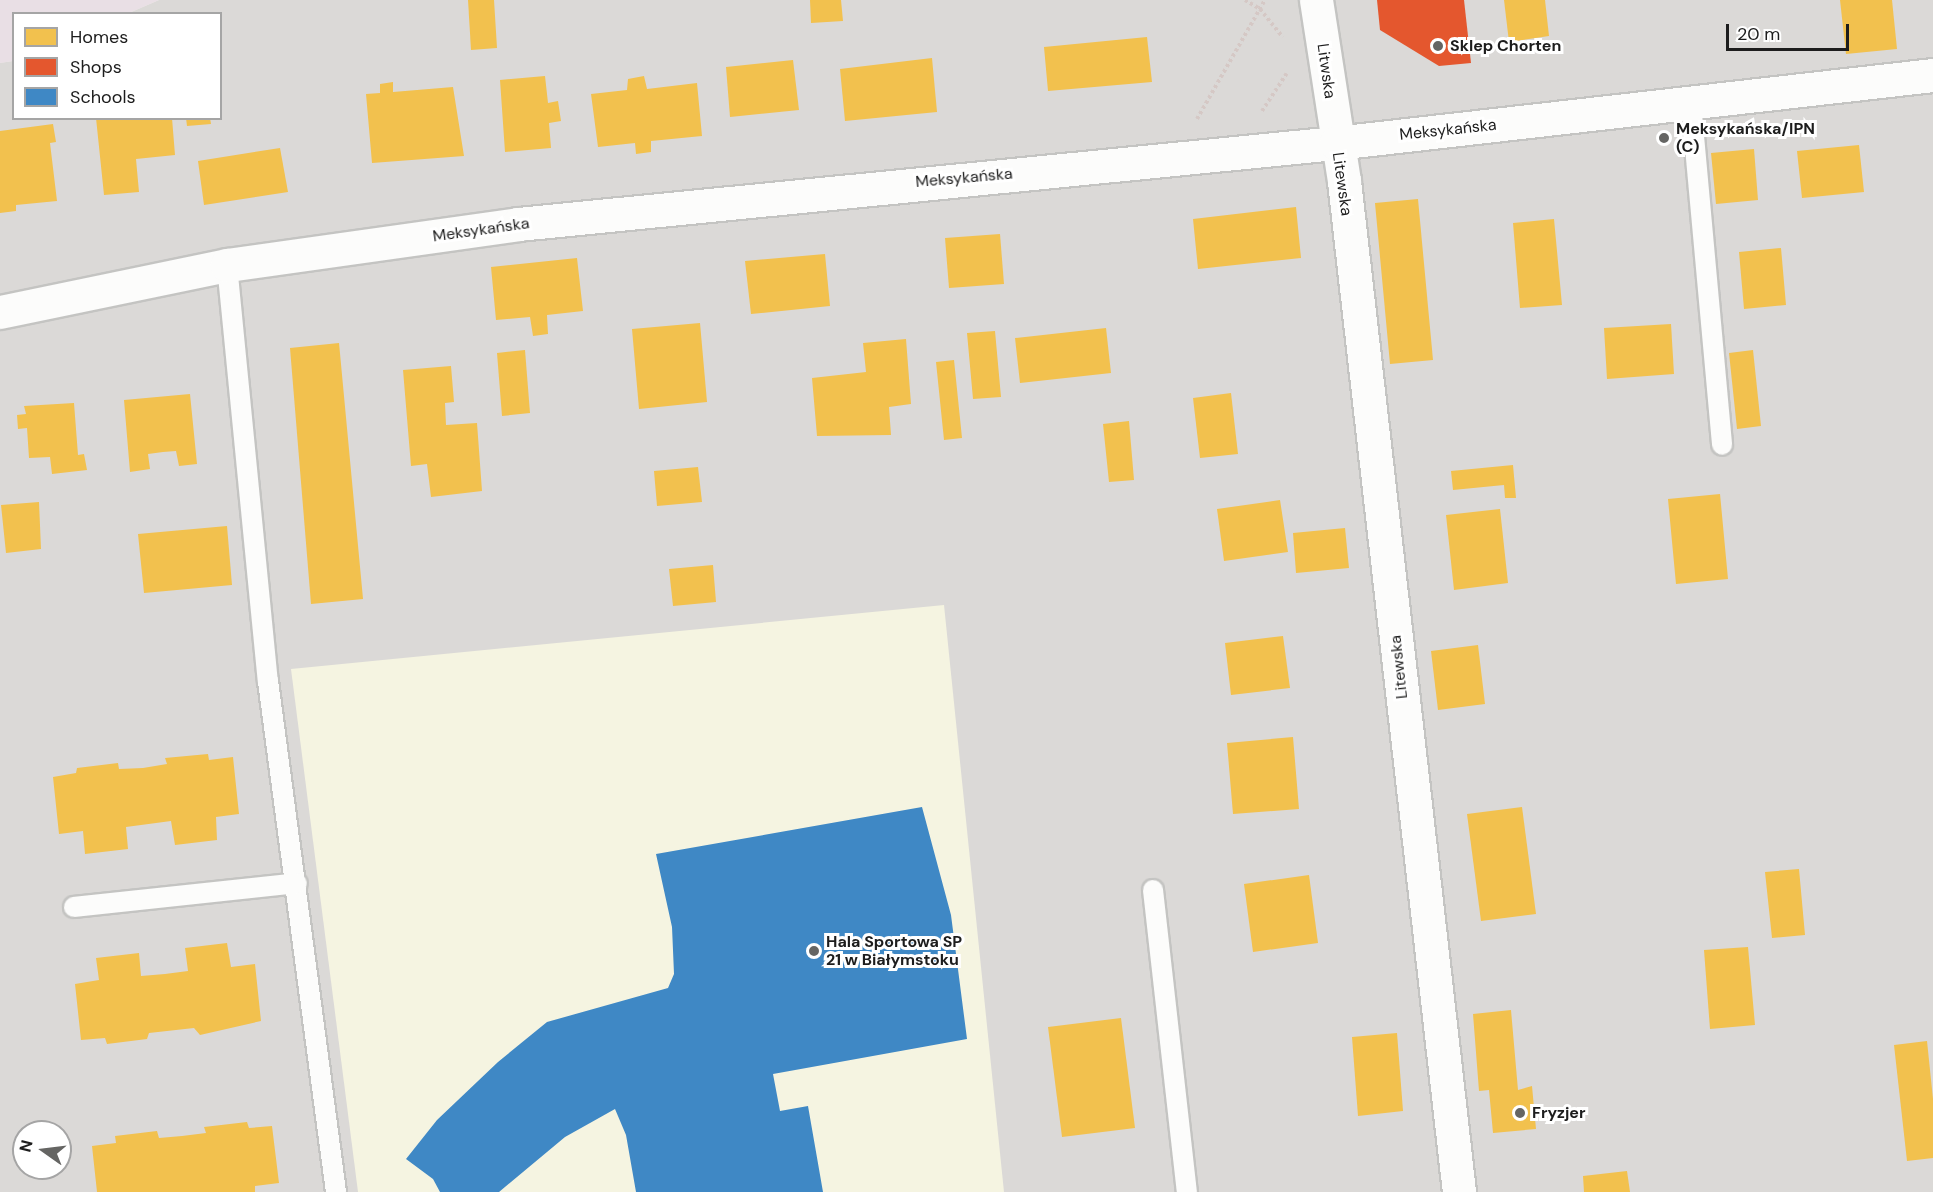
<!DOCTYPE html>
<meta charset="utf-8">
<style>
body{margin:0}
#map{position:relative;width:1933px;height:1192px;overflow:hidden;background:#eceae6;font-family:"DM Sans",sans-serif}
div>[style]{position:absolute}
.residential>*{inset:0;background:#dbd9d7}
.industrial>*{inset:0;background:#e9dfe5}
.education>*{inset:0;background:#f5f4e1}
.homes>*{inset:0;background:#f2c14e}
.shops>*{inset:0;background:#e4572e}
.schools>*{inset:0;background:#3f88c5}
.path>*{height:4px;margin-top:-2px;transform-origin:0;background:repeating-linear-gradient(90deg,#d5c8c5 0 3px,transparent 0 6px)}
.roads{filter:drop-shadow(2px 0 #c4c4c2) drop-shadow(-2px 0 #c4c4c2) drop-shadow(0 2px #c4c4c2) drop-shadow(0 -2px #c4c4c2)}
.service>*{height:20px;margin:-10px;padding:0 10px;transform-origin:10px;border-radius:10px;background:#fcfcfb}
.minor>*{height:33px;margin:-16.5px;padding:0 16.5px;transform-origin:16.5px;border-radius:16.5px;background:#fcfcfb}
.tertiary>*{height:33px;margin:-16.5px;padding:0 16.5px;transform-origin:16.5px;border-radius:16.5px;background:#fcfcfb}
.dots>*{width:16px;height:16px;translate:-50% -50%;box-sizing:border-box;border:3px solid #fff;border-radius:50%}
span{translate:-50% -50%;white-space:nowrap;text-align:center;line-height:1.15;-webkit-text-stroke:6px #fff;paint-order:stroke}
.poi-label{font-size:16px;color:#1d1d1d;font-weight:700}
.left{translate:0 -50%;text-align:left}
.street-label{font-size:16px;color:#1d1d1d}
.legend{position:absolute;left:12px;top:12px;width:210px;height:108px;box-sizing:border-box;background:#fff;border:2px solid #a5a5a5;margin:0;padding:8px 10px;list-style:none;font-size:18px;color:#1d1d1d}
.legend li{display:flex;align-items:center;gap:12px;height:30px}
.legend b{width:30px;border:2px solid #a5a5a5}
.north{position:absolute;left:12px;top:1120px;width:60px;height:60px;box-sizing:border-box;background:#fff;border:2px solid #a5a5a5;border-radius:50%;rotate:284deg;font-size:16px;font-weight:700;line-height:24px;text-align:center;color:#1d1d1d}
.north::after{content:'';display:block;margin:auto;width:21px;height:27px;background:#656563;clip-path:polygon(50% 0,100% 100%,50% 72%,0 100%)}
.scale{position:absolute;left:1726px;top:24px;width:123px;height:27px;box-sizing:border-box;border:3px solid #1d1d1d;border-top:0;padding-left:8px;font-size:18px;line-height:21px;white-space:nowrap;color:#1d1d1d;-webkit-text-stroke:4px #fff;paint-order:stroke}
</style>
<div id="map">
<div class="residential">
<div style="clip-path:polygon(evenodd,159px 0,1933px 0,1933px 1192px,0 1192px,0 63px,13px 61px,14px 118px,220px 118px,220px 14px,129px 13px,159px 0,24px 1132px,60px 1132px,60px 1168px,24px 1168px,24px 1132px)"></div>
</div>
<div class="industrial">
<div style="clip-path:polygon(0 0,159px 0,129px 13px,14px 14px,13px 61px,0 63px)"></div>
</div>
<div class="education">
<div style="clip-path:polygon(944px 605px,1004px 1192px,358px 1192px,291px 669px)"></div>
</div>
<div class="homes">
<div style="clip-path:polygon(468px 0,494px 0,497px 48px,471px 50px)"></div>
<div style="clip-path:polygon(810px 0,841px 0,843px 21px,811px 23px)"></div>
<div style="clip-path:polygon(1504px 0,1545px 0,1549px 36px,1509px 42px)"></div>
<div style="clip-path:polygon(1840px 0,1892px 0,1897px 49px,1846px 54px)"></div>
<div style="clip-path:polygon(1147px 37px,1152px 82px,1048px 91px,1044px 47px)"></div>
<div style="clip-path:polygon(932px 58px,937px 112px,845px 121px,840px 69px)"></div>
<div style="clip-path:polygon(793px 60px,799px 110px,730px 117px,726px 67px)"></div>
<div style="clip-path:polygon(545px 76px,548px 103px,558px 101px,561px 121px,549px 123px,551px 148px,505px 152px,500px 80px)"></div>
<div style="clip-path:polygon(644px 76px,647px 89px,697px 83px,702px 136px,651px 141px,651px 152px,636px 154px,635px 143px,598px 147px,591px 94px,627px 90px,628px 79px)"></div>
<div style="clip-path:polygon(393px 82px,393px 92px,453px 87px,464px 156px,372px 163px,366px 94px,380px 93px,380px 84px)"></div>
<div style="clip-path:polygon(96px 118px,172px 118px,175px 155px,136px 159px,139px 192px,104px 195px)"></div>
<div style="clip-path:polygon(186px 118px,210px 118px,211px 124px,187px 126px)"></div>
<div style="clip-path:polygon(53px 124px,56px 142px,50px 143px,57px 201px,16px 205px,16px 211px,0 213px,0 131px)"></div>
<div style="clip-path:polygon(1859px 145px,1864px 192px,1802px 198px,1797px 151px)"></div>
<div style="clip-path:polygon(280px 148px,288px 192px,204px 205px,198px 161px)"></div>
<div style="clip-path:polygon(1754px 149px,1758px 200px,1716px 204px,1711px 153px)"></div>
<div style="clip-path:polygon(1418px 199px,1433px 360px,1390px 364px,1375px 203px)"></div>
<div style="clip-path:polygon(1296px 207px,1301px 258px,1198px 269px,1193px 219px)"></div>
<div style="clip-path:polygon(1554px 219px,1562px 305px,1520px 308px,1513px 223px)"></div>
<div style="clip-path:polygon(1000px 234px,1004px 284px,949px 288px,945px 238px)"></div>
<div style="clip-path:polygon(1781px 248px,1786px 305px,1744px 309px,1739px 252px)"></div>
<div style="clip-path:polygon(825px 254px,830px 306px,751px 314px,745px 261px)"></div>
<div style="clip-path:polygon(577px 258px,583px 311px,547px 315px,548px 334px,533px 336px,530px 317px,496px 320px,491px 267px)"></div>
<div style="clip-path:polygon(700px 323px,707px 402px,639px 409px,632px 329px)"></div>
<div style="clip-path:polygon(1671px 324px,1674px 374px,1607px 379px,1604px 328px)"></div>
<div style="clip-path:polygon(1106px 328px,1111px 373px,1020px 383px,1015px 338px)"></div>
<div style="clip-path:polygon(995px 331px,1001px 397px,973px 399px,967px 333px)"></div>
<div style="clip-path:polygon(906px 339px,911px 404px,889px 407px,891px 435px,817px 436px,812px 378px,866px 372px,863px 343px)"></div>
<div style="clip-path:polygon(339px 343px,363px 599px,311px 604px,290px 348px)"></div>
<div style="clip-path:polygon(525px 350px,530px 413px,502px 416px,497px 353px)"></div>
<div style="clip-path:polygon(1753px 350px,1761px 426px,1737px 429px,1729px 353px)"></div>
<div style="clip-path:polygon(954px 360px,962px 438px,944px 440px,936px 362px)"></div>
<div style="clip-path:polygon(451px 366px,454px 402px,445px 403px,446px 425px,477px 423px,482px 491px,431px 497px,427px 464px,411px 466px,403px 370px)"></div>
<div style="clip-path:polygon(1231px 393px,1238px 454px,1200px 458px,1193px 398px)"></div>
<div style="clip-path:polygon(190px 394px,197px 464px,179px 466px,176px 451px,163px 452px,148px 454px,150px 469px,130px 472px,124px 400px)"></div>
<div style="clip-path:polygon(74px 403px,78px 455px,84px 454px,87px 470px,52px 474px,50px 457px,29px 458px,27px 428px,18px 429px,17px 415px,26px 414px,24px 406px)"></div>
<div style="clip-path:polygon(1129px 421px,1134px 480px,1109px 482px,1103px 424px)"></div>
<div style="clip-path:polygon(1513px 465px,1516px 498px,1505px 498px,1504px 485px,1453px 490px,1451px 471px)"></div>
<div style="clip-path:polygon(698px 467px,702px 502px,657px 506px,654px 471px)"></div>
<div style="clip-path:polygon(1720px 494px,1728px 579px,1676px 584px,1668px 499px)"></div>
<div style="clip-path:polygon(1280px 500px,1288px 552px,1224px 561px,1217px 509px)"></div>
<div style="clip-path:polygon(39px 502px,41px 549px,6px 553px,1px 505px)"></div>
<div style="clip-path:polygon(1500px 509px,1508px 583px,1454px 590px,1446px 515px)"></div>
<div style="clip-path:polygon(227px 526px,232px 585px,144px 593px,138px 534px)"></div>
<div style="clip-path:polygon(1345px 528px,1349px 568px,1296px 573px,1293px 533px)"></div>
<div style="clip-path:polygon(713px 565px,716px 602px,673px 606px,669px 569px)"></div>
<div style="clip-path:polygon(1283px 636px,1290px 688px,1231px 695px,1225px 643px)"></div>
<div style="clip-path:polygon(1478px 645px,1485px 704px,1438px 710px,1431px 651px)"></div>
<div style="clip-path:polygon(1293px 737px,1299px 809px,1233px 814px,1227px 743px)"></div>
<div style="clip-path:polygon(208px 754px,209px 760px,233px 757px,239px 814px,216px 817px,217px 840px,175px 845px,171px 821px,126px 827px,128px 849px,85px 854px,83px 831px,59px 834px,53px 777px,76px 773px,77px 768px,118px 763px,119px 769px,143px 768px,167px 764px,165px 758px)"></div>
<div style="clip-path:polygon(1522px 807px,1536px 914px,1481px 921px,1467px 814px)"></div>
<div style="clip-path:polygon(1799px 869px,1805px 935px,1772px 938px,1765px 872px)"></div>
<div style="clip-path:polygon(1309px 875px,1318px 943px,1253px 952px,1244px 884px)"></div>
<div style="clip-path:polygon(227px 943px,231px 967px,255px 964px,261px 1021px,200px 1035px,194px 1028px,149px 1033px,147px 1039px,107px 1044px,105px 1038px,81px 1040px,75px 984px,99px 980px,96px 958px,139px 953px,141px 976px,165px 974px,188px 971px,185px 948px)"></div>
<div style="clip-path:polygon(1748px 947px,1755px 1025px,1710px 1029px,1704px 950px)"></div>
<div style="clip-path:polygon(1511px 1010px,1518px 1090px,1532px 1086px,1536px 1129px,1493px 1133px,1489px 1090px,1479px 1091px,1473px 1014px)"></div>
<div style="clip-path:polygon(1121px 1018px,1135px 1128px,1062px 1137px,1048px 1027px)"></div>
<div style="clip-path:polygon(1397px 1033px,1403px 1111px,1358px 1116px,1352px 1037px)"></div>
<div style="clip-path:polygon(1927px 1041px,1933px 1099px,1933px 1158px,1907px 1161px,1894px 1045px)"></div>
<div style="clip-path:polygon(247px 1122px,249px 1128px,272px 1126px,279px 1183px,255px 1186px,255px 1192px,97px 1192px,92px 1146px,116px 1143px,115px 1136px,157px 1131px,159px 1138px,182px 1136px,206px 1133px,204px 1127px)"></div>
<div style="clip-path:polygon(1627px 1171px,1630px 1192px,1584px 1192px,1583px 1176px)"></div>
</div>
<div class="shops">
<div style="clip-path:polygon(1377px 0,1464px 0,1471px 63px,1439px 66px,1380px 30px)"></div>
</div>
<div class="schools">
<div style="clip-path:polygon(922px 807px,951px 915px,967px 1039px,773px 1074px,780px 1111px,808px 1106px,823px 1192px,636px 1192px,626px 1135px,615px 1109px,565px 1137px,499px 1192px,440px 1192px,433px 1179px,406px 1159px,437px 1120px,498px 1062px,547px 1022px,668px 988px,674px 974px,672px 927px,656px 854px)"></div>
</div>
<div class="path">
<div style="left:1245px;top:0;width:17px;rotate:31deg"></div>
<div style="left:1260px;top:9px;width:36px;rotate:51deg"></div>
<div style="left:1262px;top:111px;width:45px;rotate:-56.7deg"></div>
<div style="left:1197px;top:119px;width:137px;rotate:-60.3deg"></div>
</div>
<div class="roads">
<div class="service">
<div style="left:1691px;top:103px;width:343px;rotate:84.8deg"></div>
<div style="left:227px;top:265px;width:418px;rotate:84.4deg"></div>
<div style="left:268px;top:681px;width:516px;rotate:82.42deg"></div>
<div style="left:1153px;top:890px;width:304px;rotate:83.6deg"></div>
<div style="left:74px;top:907px;width:224px;rotate:-6.1deg"></div>
</div>
<div class="minor">
<div style="left:1316px;top:0;width:183px;rotate:81.2deg"></div>
<div style="left:1344px;top:181px;width:1018px;rotate:83.51deg"></div>
</div>
<div class="tertiary">
<div style="left:0;top:312px;width:232px;rotate:-11.7deg"></div>
<div style="left:227px;top:265px;width:294px;rotate:-8deg"></div>
<div style="left:518px;top:224px;width:822px;rotate:-5.66deg"></div>
<div style="left:1336px;top:143px;width:601px;rotate:-6.5deg"></div>
</div>
</div>
<div class="dots">
<div style="left:1438px;top:46px;background:#656563"></div>
<div style="left:1664px;top:138px;background:#656563"></div>
<div style="left:814px;top:951px;background:#656563"></div>
<div style="left:1520px;top:1113px;background:#656563"></div>
</div>
<div class="poi-label">
<span class="left" style="left:1450px;top:46px">Sklep Chorten</span>
<span class="left" style="left:1676px;top:138px">Meksykańska/IPN<br>(C)</span>
<span class="left" style="left:826px;top:951px">Hala Sportowa SP<br>21 w Białymstoku</span>
<span class="left" style="left:1532px;top:1113px">Fryzjer</span>
</div>
<div class="street-label">
<span style="left:1326px;top:71px;rotate:82deg">Litwska</span>
<span style="left:1448px;top:130px;rotate:-6deg">Meksykańska</span>
<span style="left:964px;top:178px;rotate:-5deg">Meksykańska</span>
<span style="left:1342px;top:184px;rotate:82deg">Litewska</span>
<span style="left:481px;top:230px;rotate:-8deg">Meksykańska</span>
<span style="left:1399px;top:667px;rotate:-96deg">Litewska</span>
</div>
<ul class="legend">
<li><b style="height:16px;background:#f2c14e"></b>Homes</li>
<li><b style="height:16px;background:#e4572e"></b>Shops</li>
<li><b style="height:16px;background:#3f88c5"></b>Schools</li>
</ul>
<div class="north">N</div>
<div class="scale">20 m</div>
</div>
